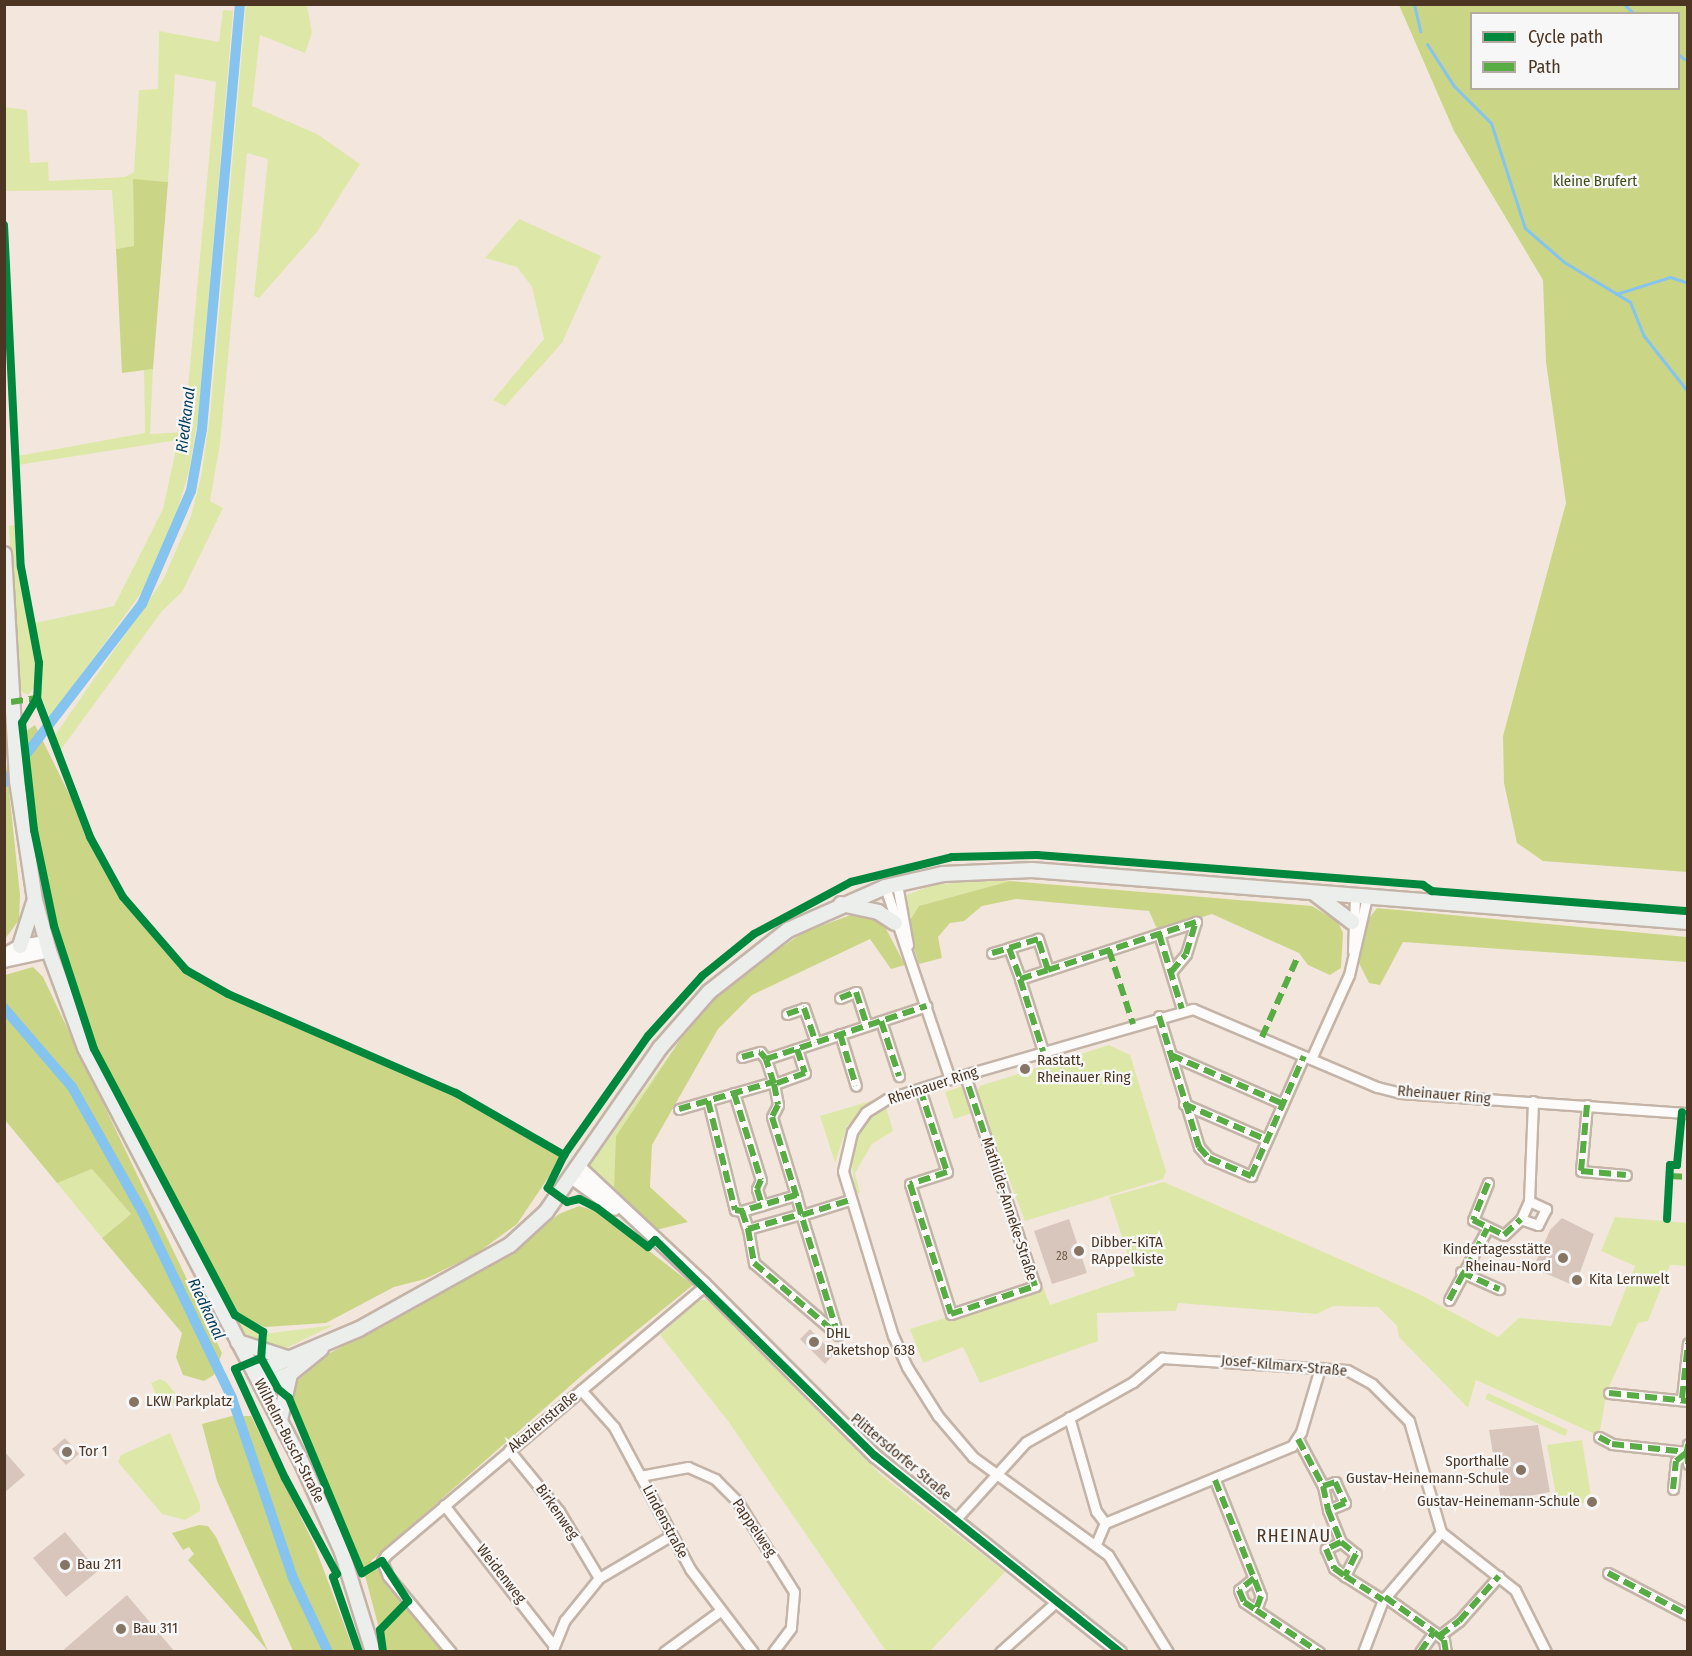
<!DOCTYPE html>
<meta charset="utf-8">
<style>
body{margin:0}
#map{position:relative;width:1692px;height:1656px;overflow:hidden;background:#f3e7dd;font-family:"Fira Sans Condensed",sans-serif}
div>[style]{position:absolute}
.green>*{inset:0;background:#dde8a8}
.forest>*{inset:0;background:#cad686}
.stream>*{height:3px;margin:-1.5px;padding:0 1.5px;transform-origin:1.5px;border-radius:1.5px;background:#84c4ee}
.canal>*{height:10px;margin:-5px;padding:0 5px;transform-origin:5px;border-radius:5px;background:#84c4ee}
.building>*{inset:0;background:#d8c6bd}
.roads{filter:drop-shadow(2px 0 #c4b4a8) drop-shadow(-2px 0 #c4b4a8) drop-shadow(0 2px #c4b4a8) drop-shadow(0 -2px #c4b4a8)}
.minor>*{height:9px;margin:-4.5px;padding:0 4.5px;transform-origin:4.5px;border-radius:4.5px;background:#fdfbfa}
.tertiary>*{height:12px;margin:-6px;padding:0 6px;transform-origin:6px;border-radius:6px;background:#fdfbfa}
.secondary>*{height:14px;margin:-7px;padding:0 7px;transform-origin:7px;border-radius:7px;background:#eceeec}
.quiet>*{height:6px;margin-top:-3px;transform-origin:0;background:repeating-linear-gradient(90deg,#57ac43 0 12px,transparent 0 18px)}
.cycleway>*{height:8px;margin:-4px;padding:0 4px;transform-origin:4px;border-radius:4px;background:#00873e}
.dots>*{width:16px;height:16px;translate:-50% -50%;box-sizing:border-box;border:3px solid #f7f7f7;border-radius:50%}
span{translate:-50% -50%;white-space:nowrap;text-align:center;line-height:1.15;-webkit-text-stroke:4.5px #f7f7f7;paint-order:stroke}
.number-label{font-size:12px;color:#6f5a4a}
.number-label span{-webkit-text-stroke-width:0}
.park-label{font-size:15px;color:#414d18}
.poi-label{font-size:15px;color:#4c3623}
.left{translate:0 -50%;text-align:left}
.right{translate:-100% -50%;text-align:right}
.street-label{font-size:15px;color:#4c3623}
.water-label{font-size:16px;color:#013a5a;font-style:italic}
.quarter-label{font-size:18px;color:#4c3623;letter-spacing:1.5px}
.frame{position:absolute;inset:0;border:6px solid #4c3623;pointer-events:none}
.legend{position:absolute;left:1470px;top:12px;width:210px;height:78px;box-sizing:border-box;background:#f7f7f7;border:2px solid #b3aaa2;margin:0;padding:8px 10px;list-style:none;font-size:18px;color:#4c3623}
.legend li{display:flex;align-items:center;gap:12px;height:30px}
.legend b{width:30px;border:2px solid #b3aaa2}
</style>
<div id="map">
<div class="green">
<div style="clip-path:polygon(246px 5px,307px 5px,312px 33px,305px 53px,260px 35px,252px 106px,317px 134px,360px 164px,317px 232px,259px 298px,254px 296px,268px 159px,247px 153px,220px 444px,210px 501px,223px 508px,182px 592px,162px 611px,60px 751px,55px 735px,163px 580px,191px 516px,201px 477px,210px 416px)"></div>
<div style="clip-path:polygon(223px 10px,233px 11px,199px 412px,189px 471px,167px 546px,144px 589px,50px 718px,41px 695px,42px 659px,35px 623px,114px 606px,163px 509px,178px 440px,18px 465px,18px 456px,145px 433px,144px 370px,153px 369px,150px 434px,184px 432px,216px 82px,175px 74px,168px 182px,133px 180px,134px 246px,116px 249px,112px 190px,5px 191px,4px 107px,27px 110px,30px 163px,48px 162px,49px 181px,125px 177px,134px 172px,139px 90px,158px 89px,159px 31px,219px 42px)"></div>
<div style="clip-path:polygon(519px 219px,601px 256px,562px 343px,505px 406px,493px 400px,544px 339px,532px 287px,517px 267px,485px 258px)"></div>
<div style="clip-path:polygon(16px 525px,23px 595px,36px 659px,36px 685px,28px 695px,18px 690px,9px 526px)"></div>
<div style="clip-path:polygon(976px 881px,1010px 881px,920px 906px,907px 925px,907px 895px,932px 885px)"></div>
<div style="clip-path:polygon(680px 1040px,616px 1136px,622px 1201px,590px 1165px)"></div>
<div style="clip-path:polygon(1109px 1045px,1130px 1055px,1166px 1171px,1163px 1179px,1025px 1221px,976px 1093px,980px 1086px)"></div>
<div style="clip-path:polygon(963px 1086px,972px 1113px,954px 1119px,945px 1092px)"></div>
<div style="clip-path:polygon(874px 1100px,847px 1126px,835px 1163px,820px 1116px)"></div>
<div style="clip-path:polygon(886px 1107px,893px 1131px,872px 1144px,855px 1173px,860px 1193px,855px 1194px,851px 1150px,868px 1120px)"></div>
<div style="clip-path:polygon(92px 1169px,131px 1214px,102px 1238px,57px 1183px)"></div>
<div style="clip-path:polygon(1164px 1182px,1419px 1294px,1498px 1337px,1519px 1318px,1611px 1326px,1635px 1266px,1601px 1251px,1615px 1217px,1687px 1223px,1687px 1266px,1670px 1265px,1648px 1321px,1638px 1323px,1607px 1391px,1599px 1436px,1476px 1380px,1468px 1408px,1399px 1337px,1397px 1326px,1378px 1307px,1333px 1306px,1317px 1314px,1178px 1303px,1176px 1311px,1097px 1313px,1098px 1341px,980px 1383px,963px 1347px,923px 1363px,910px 1329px,1043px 1287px,1050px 1305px,1135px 1276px,1109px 1197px)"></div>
<div style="clip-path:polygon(699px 1300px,707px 1300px,881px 1475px,1005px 1572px,930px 1651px,886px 1651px,728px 1421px,660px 1335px)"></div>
<div style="clip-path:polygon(235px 1317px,264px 1334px,334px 1325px,280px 1351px,244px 1338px)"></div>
<div style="clip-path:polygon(160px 1379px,166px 1382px,181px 1400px,162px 1409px,151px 1383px)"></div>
<div style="clip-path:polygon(1488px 1393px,1568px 1430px,1565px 1436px,1485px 1399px)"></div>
<div style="clip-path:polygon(170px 1433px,200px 1504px,200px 1511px,185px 1520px,162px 1514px,118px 1462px,121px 1455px)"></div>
<div style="clip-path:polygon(1582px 1440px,1592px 1502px,1558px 1507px,1547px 1445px)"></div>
</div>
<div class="forest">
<div style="clip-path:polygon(evenodd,1399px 5px,1687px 5px,1687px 872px,1543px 861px,1517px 843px,1504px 783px,1503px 736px,1566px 503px,1546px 362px,1543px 280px,1454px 131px,1399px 5px,1472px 14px,1678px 14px,1678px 88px,1472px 88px,1472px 14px)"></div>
<div style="clip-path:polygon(133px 179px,168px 182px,153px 369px,122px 373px,116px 249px,134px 246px)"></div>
<div style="clip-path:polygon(35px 725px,121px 899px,186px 970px,228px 994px,456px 1093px,562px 1157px,517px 1224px,476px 1254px,425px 1279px,394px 1287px,326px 1323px,265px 1327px,238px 1316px,95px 1049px,58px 933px,34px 830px,26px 731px)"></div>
<div style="clip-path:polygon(5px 752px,20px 895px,19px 920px,5px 939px)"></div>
<div style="clip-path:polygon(1010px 881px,1312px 906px,1338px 922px,1343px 933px,1341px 968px,1330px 975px,1308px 965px,1299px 953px,1212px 914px,1158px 931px,1149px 911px,1016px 899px,982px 906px,964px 921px,950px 923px,938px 937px,942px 958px,919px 964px,907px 925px,919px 906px)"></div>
<div style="clip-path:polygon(1377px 908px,1687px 937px,1687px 962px,1403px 942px,1380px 985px,1369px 983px,1358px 961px,1370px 917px)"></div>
<div style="clip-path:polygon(856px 913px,875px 917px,884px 925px,905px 965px,891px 969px,870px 939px,752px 995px,718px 1029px,652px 1145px,650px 1187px,688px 1222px,656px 1230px,614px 1188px,616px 1136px,680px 1040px,724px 988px,802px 933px)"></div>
<div style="clip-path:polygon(33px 967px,43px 977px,222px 1353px,214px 1375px,204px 1381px,183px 1375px,176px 1357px,182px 1333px,102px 1238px,131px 1214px,92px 1169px,57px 1183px,5px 1120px,5px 975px)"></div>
<div style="clip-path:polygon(579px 1206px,599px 1212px,693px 1285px,588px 1370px,371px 1561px,443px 1651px,385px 1651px,363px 1568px,293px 1402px,295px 1383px,330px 1353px,501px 1260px,559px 1214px)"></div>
<div style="clip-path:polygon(232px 1416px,251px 1416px,314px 1544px,354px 1651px,293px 1651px,217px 1481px,202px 1424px)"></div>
<div style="clip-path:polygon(199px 1525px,208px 1526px,216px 1537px,268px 1651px,188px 1560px,194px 1554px,189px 1547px,183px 1550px,172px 1533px)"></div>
</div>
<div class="stream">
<div style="left:1414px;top:4px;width:28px;rotate:77deg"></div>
<div style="left:1624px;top:4px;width:14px;rotate:45deg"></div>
<div style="left:1427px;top:44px;width:50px;rotate:57.3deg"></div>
<div style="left:1454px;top:86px;width:52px;rotate:45deg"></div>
<div style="left:1491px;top:123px;width:110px;rotate:72.1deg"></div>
<div style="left:1525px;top:228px;width:52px;rotate:41.1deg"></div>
<div style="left:1564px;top:262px;width:77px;rotate:31.2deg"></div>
<div style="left:1630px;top:302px;width:37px;rotate:68deg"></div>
<div style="left:1644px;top:336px;width:71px;rotate:51.8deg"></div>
<div style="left:1678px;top:54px;width:8px;rotate:40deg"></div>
<div style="left:1616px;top:294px;width:57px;rotate:-17.5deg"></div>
<div style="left:1670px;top:277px;width:19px;rotate:18deg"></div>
</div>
<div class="canal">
<div style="left:4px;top:783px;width:226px;rotate:-52.4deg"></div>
<div style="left:142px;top:604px;width:123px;rotate:-66.6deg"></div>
<div style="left:191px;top:491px;width:63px;rotate:-79.9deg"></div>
<div style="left:202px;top:429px;width:427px;rotate:-84.9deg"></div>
<div style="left:4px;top:1008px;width:104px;rotate:49.3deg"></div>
<div style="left:72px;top:1087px;width:145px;rotate:60.6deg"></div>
<div style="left:143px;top:1213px;width:205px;rotate:64.3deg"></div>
<div style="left:232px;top:1398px;width:190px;rotate:71.3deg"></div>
<div style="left:293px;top:1578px;width:82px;rotate:64.7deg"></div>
</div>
<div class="building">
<div style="clip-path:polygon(1562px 1218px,1594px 1234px,1575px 1286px,1533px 1268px,1550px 1230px)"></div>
<div style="clip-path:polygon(1069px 1219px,1087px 1273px,1052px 1284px,1034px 1231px)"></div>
<div style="clip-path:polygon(810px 1329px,834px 1354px,825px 1364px,800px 1339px)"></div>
<div style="clip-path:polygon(1538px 1425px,1550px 1492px,1509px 1500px,1510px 1505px,1502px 1506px,1489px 1430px)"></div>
<div style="clip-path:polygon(65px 1438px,79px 1454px,66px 1465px,52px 1449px)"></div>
<div style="clip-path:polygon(4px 1451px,25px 1475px,4px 1493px)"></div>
<div style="clip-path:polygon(65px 1532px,98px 1571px,66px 1597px,33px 1558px)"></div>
<div style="clip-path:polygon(127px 1595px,175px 1652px,61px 1652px)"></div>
</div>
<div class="roads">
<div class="minor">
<div style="left:897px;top:884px;width:62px;rotate:79.8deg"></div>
<div style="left:885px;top:887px;width:203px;rotate:71.3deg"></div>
<div style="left:1353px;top:951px;width:55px;rotate:-87.9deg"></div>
<div style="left:992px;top:953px;width:18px;rotate:-16deg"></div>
<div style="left:1048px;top:970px;width:117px;rotate:-18deg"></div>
<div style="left:1171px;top:972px;width:23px;rotate:-50deg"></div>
<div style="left:1186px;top:954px;width:34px;rotate:-73deg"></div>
<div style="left:1196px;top:922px;width:39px;rotate:162deg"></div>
<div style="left:1159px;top:934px;width:78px;rotate:73deg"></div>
<div style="left:1020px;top:979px;width:29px;rotate:-18deg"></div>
<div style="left:1048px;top:970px;width:33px;rotate:-108deg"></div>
<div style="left:1038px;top:939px;width:30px;rotate:163deg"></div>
<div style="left:1009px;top:948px;width:33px;rotate:70deg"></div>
<div style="left:1020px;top:979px;width:76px;rotate:72.3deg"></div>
<div style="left:840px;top:998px;width:17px;rotate:-21deg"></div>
<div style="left:856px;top:992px;width:35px;rotate:72deg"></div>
<div style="left:787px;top:1014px;width:18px;rotate:-19deg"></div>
<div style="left:804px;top:1008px;width:36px;rotate:71deg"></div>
<div style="left:1159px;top:1016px;width:137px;rotate:73deg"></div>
<div style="left:1199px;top:1147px;width:15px;rotate:48deg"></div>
<div style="left:1209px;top:1158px;width:46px;rotate:23.2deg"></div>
<div style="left:1251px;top:1176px;width:131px;rotate:-66.2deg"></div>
<div style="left:881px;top:1021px;width:58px;rotate:71.9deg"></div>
<div style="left:840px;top:1034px;width:54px;rotate:72.9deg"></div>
<div style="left:797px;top:1049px;width:25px;rotate:72deg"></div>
<div style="left:805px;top:1073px;width:33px;rotate:160deg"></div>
<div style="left:774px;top:1084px;width:26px;rotate:-108deg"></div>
<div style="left:766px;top:1059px;width:169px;rotate:-18.3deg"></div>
<div style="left:1171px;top:1055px;width:122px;rotate:23.6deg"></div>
<div style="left:742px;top:1057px;width:19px;rotate:-16deg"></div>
<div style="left:760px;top:1052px;width:9px;rotate:49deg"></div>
<div style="left:1311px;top:1059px;width:92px;rotate:-65.7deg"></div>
<div style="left:1349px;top:975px;width:80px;rotate:-77deg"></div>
<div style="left:774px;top:1084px;width:21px;rotate:79deg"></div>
<div style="left:778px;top:1105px;width:13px;rotate:117deg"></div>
<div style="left:772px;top:1117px;width:82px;rotate:72.9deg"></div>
<div style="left:920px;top:1089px;width:87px;rotate:72deg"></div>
<div style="left:947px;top:1172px;width:39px;rotate:162deg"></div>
<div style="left:910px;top:1184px;width:136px;rotate:72.5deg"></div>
<div style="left:951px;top:1314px;width:89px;rotate:-18.4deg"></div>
<div style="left:1035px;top:1286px;width:222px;rotate:-108.4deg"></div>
<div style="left:734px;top:1093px;width:91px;rotate:72.8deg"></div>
<div style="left:761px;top:1180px;width:10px;rotate:114deg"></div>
<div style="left:757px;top:1189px;width:17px;rotate:73deg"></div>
<div style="left:708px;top:1101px;width:112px;rotate:76.1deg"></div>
<div style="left:735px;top:1210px;width:7px;rotate:8deg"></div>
<div style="left:742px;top:1211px;width:19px;rotate:72deg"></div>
<div style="left:748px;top:1229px;width:55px;rotate:-15.8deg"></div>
<div style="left:801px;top:1214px;width:20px;rotate:-105deg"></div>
<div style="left:796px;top:1195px;width:56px;rotate:163.5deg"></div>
<div style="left:1184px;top:1104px;width:90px;rotate:23.4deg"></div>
<div style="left:1587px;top:1105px;width:66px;rotate:95.2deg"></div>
<div style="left:1581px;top:1171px;width:45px;rotate:5.1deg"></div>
<div style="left:679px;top:1109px;width:98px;rotate:-16deg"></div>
<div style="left:1488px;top:1183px;width:40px;rotate:112deg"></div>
<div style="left:1473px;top:1220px;width:34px;rotate:26deg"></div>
<div style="left:1504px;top:1235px;width:23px;rotate:-43deg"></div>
<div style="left:1529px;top:1201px;width:19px;rotate:25deg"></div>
<div style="left:1546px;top:1209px;width:18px;rotate:117deg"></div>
<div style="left:1538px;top:1225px;width:18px;rotate:-161deg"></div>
<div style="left:1521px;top:1219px;width:20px;rotate:-66deg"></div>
<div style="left:1529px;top:1201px;width:100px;rotate:-87.7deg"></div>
<div style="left:802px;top:1215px;width:50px;rotate:-17.4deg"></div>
<div style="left:748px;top:1229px;width:35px;rotate:80deg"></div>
<div style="left:754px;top:1263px;width:111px;rotate:40.6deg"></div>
<div style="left:838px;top:1335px;width:127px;rotate:-107deg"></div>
<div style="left:1461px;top:1272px;width:42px;rotate:24.1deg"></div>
<div style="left:1449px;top:1300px;width:81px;rotate:-61.8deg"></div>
<div style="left:581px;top:1390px;width:50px;rotate:48.3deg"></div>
<div style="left:614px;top:1427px;width:161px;rotate:61.8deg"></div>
<div style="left:690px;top:1569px;width:104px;rotate:52.8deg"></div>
<div style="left:1609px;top:1393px;width:79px;rotate:5.8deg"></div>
<div style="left:1682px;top:1398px;width:55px;rotate:-83.8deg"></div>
<div style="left:1069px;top:1417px;width:98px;rotate:74deg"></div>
<div style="left:1096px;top:1511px;width:15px;rotate:53deg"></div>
<div style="left:1599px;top:1437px;width:15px;rotate:28deg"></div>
<div style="left:1612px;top:1444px;width:75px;rotate:6.1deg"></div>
<div style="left:1687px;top:1452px;width:12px;rotate:85deg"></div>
<div style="left:1298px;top:1439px;width:53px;rotate:62deg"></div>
<div style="left:1323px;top:1486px;width:13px;rotate:-18deg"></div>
<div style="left:1335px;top:1482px;width:23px;rotate:65deg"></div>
<div style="left:1345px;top:1503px;width:18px;rotate:158deg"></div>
<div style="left:1328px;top:1510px;width:35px;rotate:68deg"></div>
<div style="left:1341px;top:1542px;width:19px;rotate:39deg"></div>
<div style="left:1356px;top:1554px;width:25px;rotate:117deg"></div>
<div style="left:1345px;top:1576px;width:45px;rotate:32.3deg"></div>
<div style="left:509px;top:1450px;width:79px;rotate:50.7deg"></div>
<div style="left:559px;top:1511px;width:78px;rotate:59.2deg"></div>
<div style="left:640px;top:1476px;width:49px;rotate:-10.6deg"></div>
<div style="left:688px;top:1467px;width:30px;rotate:24deg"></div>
<div style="left:715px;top:1479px;width:31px;rotate:45deg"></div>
<div style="left:737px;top:1501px;width:107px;rotate:57.9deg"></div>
<div style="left:794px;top:1592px;width:36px;rotate:95deg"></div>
<div style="left:791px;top:1628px;width:30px;rotate:127deg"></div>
<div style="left:1215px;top:1480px;width:125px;rotate:68.4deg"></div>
<div style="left:1261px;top:1596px;width:15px;rotate:110deg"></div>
<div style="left:1256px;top:1610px;width:76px;rotate:33.7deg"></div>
<div style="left:1323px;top:1486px;width:25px;rotate:78deg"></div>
<div style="left:1673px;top:1489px;width:28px;rotate:-84deg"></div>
<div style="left:1676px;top:1461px;width:14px;rotate:-39deg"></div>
<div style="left:1687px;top:1452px;width:8px;rotate:-83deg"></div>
<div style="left:444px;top:1505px;width:179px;rotate:52deg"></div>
<div style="left:955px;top:1520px;width:105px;rotate:-47.7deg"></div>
<div style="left:1026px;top:1442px;width:123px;rotate:-29.3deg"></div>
<div style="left:1133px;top:1382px;width:38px;rotate:-40deg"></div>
<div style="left:1162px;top:1358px;width:185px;rotate:3.7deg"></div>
<div style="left:1347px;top:1370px;width:29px;rotate:29deg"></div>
<div style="left:1372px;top:1384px;width:52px;rotate:45deg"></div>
<div style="left:1409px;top:1421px;width:116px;rotate:73.9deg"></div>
<div style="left:1441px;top:1532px;width:94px;rotate:38.1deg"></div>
<div style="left:1515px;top:1590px;width:69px;rotate:63.4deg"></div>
<div style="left:1341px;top:1542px;width:17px;rotate:155deg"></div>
<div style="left:1326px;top:1549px;width:21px;rotate:67deg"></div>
<div style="left:1334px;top:1568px;width:14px;rotate:36deg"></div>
<div style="left:1096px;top:1544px;width:23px;rotate:-67deg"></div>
<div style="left:1105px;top:1523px;width:202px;rotate:-22.4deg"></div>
<div style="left:1292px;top:1446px;width:17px;rotate:-57deg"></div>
<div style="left:1301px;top:1432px;width:67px;rotate:-73.5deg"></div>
<div style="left:1608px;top:1573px;width:90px;rotate:27.7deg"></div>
<div style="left:1254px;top:1578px;width:19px;rotate:141deg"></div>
<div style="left:1239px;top:1590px;width:13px;rotate:67deg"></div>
<div style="left:1244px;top:1602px;width:14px;rotate:34deg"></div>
<div style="left:1385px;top:1597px;width:60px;rotate:35.5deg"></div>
<div style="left:1439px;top:1636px;width:25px;rotate:-37deg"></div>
<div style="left:1459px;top:1621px;width:60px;rotate:-48.4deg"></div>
<div style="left:553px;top:1649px;width:31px;rotate:-68deg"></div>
<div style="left:565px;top:1620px;width:54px;rotate:-51deg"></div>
<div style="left:599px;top:1578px;width:82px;rotate:-30.6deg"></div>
<div style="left:451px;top:1652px;width:99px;rotate:-129.7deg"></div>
<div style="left:388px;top:1576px;width:16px;rotate:-112deg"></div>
<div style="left:382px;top:1561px;width:7px;rotate:-56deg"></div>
<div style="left:386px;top:1555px;width:418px;rotate:-40.2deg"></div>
<div style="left:664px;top:1652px;width:69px;rotate:-36.2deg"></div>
<div style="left:1000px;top:1652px;width:76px;rotate:-41.8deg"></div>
<div style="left:1168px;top:1652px;width:114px;rotate:-121.7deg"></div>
<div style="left:1108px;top:1555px;width:167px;rotate:-144deg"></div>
<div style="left:973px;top:1457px;width:54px;rotate:-130.5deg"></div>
<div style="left:938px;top:1416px;width:58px;rotate:-122.3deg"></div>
<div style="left:907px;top:1367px;width:34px;rotate:-114deg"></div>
<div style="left:893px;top:1336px;width:172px;rotate:-106.9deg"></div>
<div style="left:843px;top:1171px;width:40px;rotate:-77deg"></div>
<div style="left:852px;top:1132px;width:24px;rotate:-55deg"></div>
<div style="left:866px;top:1112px;width:25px;rotate:-32deg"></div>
<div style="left:887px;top:1099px;width:66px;rotate:-17.6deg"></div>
<div style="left:950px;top:1079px;width:253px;rotate:-16.1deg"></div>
<div style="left:1193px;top:1009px;width:200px;rotate:23deg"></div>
<div style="left:1377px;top:1087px;width:25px;rotate:14deg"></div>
<div style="left:1401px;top:1093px;width:288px;rotate:4deg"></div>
<div style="left:1363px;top:1652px;width:56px;rotate:-69deg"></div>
<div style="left:1383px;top:1600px;width:89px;rotate:-49.5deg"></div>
<div style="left:1420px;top:1652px;width:24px;rotate:-55deg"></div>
<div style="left:1434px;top:1632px;width:13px;rotate:39deg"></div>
<div style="left:1444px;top:1640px;width:12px;rotate:81deg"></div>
</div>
<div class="tertiary">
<div style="left:4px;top:955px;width:18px;rotate:-29deg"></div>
<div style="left:20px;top:946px;width:26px;rotate:-9deg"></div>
<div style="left:4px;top:961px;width:46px;rotate:-12.5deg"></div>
<div style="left:578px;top:1166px;width:174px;rotate:43.1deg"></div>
<div style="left:705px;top:1285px;width:241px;rotate:45.2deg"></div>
<div style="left:875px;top:1456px;width:314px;rotate:38.7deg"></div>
<div style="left:571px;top:1177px;width:54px;rotate:36deg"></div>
</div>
<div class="secondary">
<div style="left:4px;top:554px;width:227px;rotate:86.7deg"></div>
<div style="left:17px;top:781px;width:120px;rotate:81.4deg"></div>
<div style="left:35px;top:900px;width:53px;rotate:74.6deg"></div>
<div style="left:49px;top:951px;width:103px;rotate:69.6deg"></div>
<div style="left:85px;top:1048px;width:466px;rotate:62.4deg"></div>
<div style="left:301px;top:1461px;width:100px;rotate:65.7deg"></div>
<div style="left:342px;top:1552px;width:105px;rotate:72.8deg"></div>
<div style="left:1314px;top:893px;width:48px;rotate:37.3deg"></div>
<div style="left:841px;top:904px;width:38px;rotate:12deg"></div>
<div style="left:878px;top:912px;width:20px;rotate:33deg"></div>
<div style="left:20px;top:946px;width:46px;rotate:-72.3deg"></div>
<div style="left:238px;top:1342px;width:52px;rotate:18.1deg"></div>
<div style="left:255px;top:1373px;width:113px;rotate:-22.9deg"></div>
<div style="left:359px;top:1329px;width:173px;rotate:-29.1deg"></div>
<div style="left:510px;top:1245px;width:49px;rotate:-42.5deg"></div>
<div style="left:546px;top:1212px;width:200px;rotate:-55.2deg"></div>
<div style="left:660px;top:1048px;width:74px;rotate:-48.8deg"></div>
<div style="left:709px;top:992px;width:100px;rotate:-38.1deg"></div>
<div style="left:788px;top:930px;width:106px;rotate:-23.9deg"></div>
<div style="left:885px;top:887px;width:59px;rotate:-12.6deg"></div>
<div style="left:943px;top:874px;width:89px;rotate:-2.6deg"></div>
<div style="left:1032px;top:870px;width:658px;rotate:4.53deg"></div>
<div style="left:261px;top:1385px;width:31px;rotate:-21deg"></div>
<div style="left:290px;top:1374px;width:40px;rotate:-39deg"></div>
<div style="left:280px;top:1420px;width:47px;rotate:-77.7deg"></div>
</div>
</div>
<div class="quiet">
<div style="left:11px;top:702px;width:26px;rotate:-9deg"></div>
<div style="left:1109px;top:950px;width:78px;rotate:72deg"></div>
<div style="left:992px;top:953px;width:18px;rotate:-16deg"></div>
<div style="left:1048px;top:970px;width:117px;rotate:-18deg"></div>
<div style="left:1171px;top:972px;width:23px;rotate:-50deg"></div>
<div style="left:1186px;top:954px;width:34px;rotate:-73deg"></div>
<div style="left:1196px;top:922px;width:39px;rotate:162deg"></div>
<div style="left:1159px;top:934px;width:78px;rotate:73deg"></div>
<div style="left:1020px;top:979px;width:29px;rotate:-18deg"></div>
<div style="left:1048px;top:970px;width:33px;rotate:-108deg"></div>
<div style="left:1038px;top:939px;width:30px;rotate:163deg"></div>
<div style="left:1009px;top:948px;width:33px;rotate:70deg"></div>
<div style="left:1020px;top:979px;width:76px;rotate:72.3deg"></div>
<div style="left:840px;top:998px;width:17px;rotate:-21deg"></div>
<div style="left:856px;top:992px;width:35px;rotate:72deg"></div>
<div style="left:787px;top:1014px;width:18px;rotate:-19deg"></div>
<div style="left:804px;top:1008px;width:36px;rotate:71deg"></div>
<div style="left:1159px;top:1016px;width:137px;rotate:73deg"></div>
<div style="left:1199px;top:1147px;width:15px;rotate:48deg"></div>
<div style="left:1209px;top:1158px;width:46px;rotate:23.2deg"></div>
<div style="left:1251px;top:1176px;width:131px;rotate:-66.2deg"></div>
<div style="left:881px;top:1021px;width:58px;rotate:71.9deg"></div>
<div style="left:840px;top:1034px;width:54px;rotate:72.9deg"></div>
<div style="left:1262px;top:1037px;width:89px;rotate:-66deg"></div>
<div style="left:797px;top:1049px;width:25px;rotate:72deg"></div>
<div style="left:805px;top:1073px;width:33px;rotate:160deg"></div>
<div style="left:774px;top:1084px;width:26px;rotate:-108deg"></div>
<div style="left:766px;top:1059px;width:169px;rotate:-18.3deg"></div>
<div style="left:1171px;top:1055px;width:122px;rotate:23.6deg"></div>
<div style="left:742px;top:1057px;width:19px;rotate:-16deg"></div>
<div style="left:760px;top:1052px;width:9px;rotate:49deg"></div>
<div style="left:774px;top:1084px;width:21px;rotate:79deg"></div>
<div style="left:778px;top:1105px;width:13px;rotate:117deg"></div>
<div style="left:772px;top:1117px;width:82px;rotate:72.9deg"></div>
<div style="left:920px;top:1089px;width:87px;rotate:72deg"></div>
<div style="left:947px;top:1172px;width:39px;rotate:162deg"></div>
<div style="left:910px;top:1184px;width:136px;rotate:72.5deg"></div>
<div style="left:951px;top:1314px;width:89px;rotate:-18.4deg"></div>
<div style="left:1035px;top:1286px;width:222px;rotate:-108.4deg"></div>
<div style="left:734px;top:1093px;width:91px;rotate:72.8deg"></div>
<div style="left:761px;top:1180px;width:10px;rotate:114deg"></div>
<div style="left:757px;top:1189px;width:17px;rotate:73deg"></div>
<div style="left:708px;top:1101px;width:112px;rotate:76.1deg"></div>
<div style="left:735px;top:1210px;width:7px;rotate:8deg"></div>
<div style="left:742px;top:1211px;width:19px;rotate:72deg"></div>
<div style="left:748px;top:1229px;width:55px;rotate:-15.8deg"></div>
<div style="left:801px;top:1214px;width:20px;rotate:-105deg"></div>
<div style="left:796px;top:1195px;width:56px;rotate:163.5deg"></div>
<div style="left:1184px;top:1104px;width:90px;rotate:23.4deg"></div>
<div style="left:1587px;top:1105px;width:66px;rotate:95.2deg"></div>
<div style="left:1581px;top:1171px;width:45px;rotate:5.1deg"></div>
<div style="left:679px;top:1109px;width:98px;rotate:-16deg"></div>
<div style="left:1670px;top:1176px;width:18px;rotate:3deg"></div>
<div style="left:1488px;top:1183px;width:40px;rotate:112deg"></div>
<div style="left:1473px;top:1220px;width:34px;rotate:26deg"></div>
<div style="left:1504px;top:1235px;width:23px;rotate:-43deg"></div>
<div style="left:802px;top:1215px;width:50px;rotate:-17.4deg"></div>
<div style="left:748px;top:1229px;width:35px;rotate:80deg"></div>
<div style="left:754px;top:1263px;width:111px;rotate:40.6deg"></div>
<div style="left:838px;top:1335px;width:127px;rotate:-107deg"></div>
<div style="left:1461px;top:1272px;width:42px;rotate:24.1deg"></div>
<div style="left:1449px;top:1300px;width:81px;rotate:-61.8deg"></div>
<div style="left:1609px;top:1393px;width:79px;rotate:5.8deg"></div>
<div style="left:1682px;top:1398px;width:55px;rotate:-83.8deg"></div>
<div style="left:1599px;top:1437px;width:15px;rotate:28deg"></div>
<div style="left:1612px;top:1444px;width:75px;rotate:6.1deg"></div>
<div style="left:1687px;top:1452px;width:12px;rotate:85deg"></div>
<div style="left:1298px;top:1439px;width:53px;rotate:62deg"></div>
<div style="left:1323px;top:1486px;width:13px;rotate:-18deg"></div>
<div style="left:1335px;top:1482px;width:23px;rotate:65deg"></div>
<div style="left:1345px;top:1503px;width:18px;rotate:158deg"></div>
<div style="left:1328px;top:1510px;width:35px;rotate:68deg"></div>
<div style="left:1341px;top:1542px;width:19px;rotate:39deg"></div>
<div style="left:1356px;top:1554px;width:25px;rotate:117deg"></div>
<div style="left:1345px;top:1576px;width:45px;rotate:32.3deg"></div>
<div style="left:1215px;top:1480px;width:125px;rotate:68.4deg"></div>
<div style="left:1261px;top:1596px;width:15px;rotate:110deg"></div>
<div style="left:1256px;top:1610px;width:76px;rotate:33.7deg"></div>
<div style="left:1323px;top:1486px;width:25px;rotate:78deg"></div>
<div style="left:1673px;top:1489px;width:28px;rotate:-84deg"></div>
<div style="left:1676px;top:1461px;width:14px;rotate:-39deg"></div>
<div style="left:1687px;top:1452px;width:8px;rotate:-83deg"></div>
<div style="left:1341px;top:1542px;width:17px;rotate:155deg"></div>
<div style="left:1326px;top:1549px;width:21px;rotate:67deg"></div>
<div style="left:1334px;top:1568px;width:14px;rotate:36deg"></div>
<div style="left:1608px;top:1573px;width:90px;rotate:27.7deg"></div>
<div style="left:1254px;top:1578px;width:19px;rotate:141deg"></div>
<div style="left:1239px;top:1590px;width:13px;rotate:67deg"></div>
<div style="left:1244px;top:1602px;width:14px;rotate:34deg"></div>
<div style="left:1385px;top:1597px;width:60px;rotate:35.5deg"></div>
<div style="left:1439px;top:1636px;width:25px;rotate:-37deg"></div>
<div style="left:1459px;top:1621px;width:60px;rotate:-48.4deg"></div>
<div style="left:1420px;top:1652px;width:24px;rotate:-55deg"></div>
<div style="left:1434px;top:1632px;width:13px;rotate:39deg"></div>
<div style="left:1444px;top:1640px;width:12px;rotate:81deg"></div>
</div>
<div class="cycleway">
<div style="left:4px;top:225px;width:342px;rotate:87.2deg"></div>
<div style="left:21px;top:567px;width:98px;rotate:79.4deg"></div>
<div style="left:39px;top:663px;width:35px;rotate:93deg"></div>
<div style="left:37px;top:698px;width:149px;rotate:69.1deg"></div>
<div style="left:90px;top:837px;width:68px;rotate:61.2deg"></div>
<div style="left:123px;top:897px;width:96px;rotate:49.2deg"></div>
<div style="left:186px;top:970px;width:48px;rotate:29.7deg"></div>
<div style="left:228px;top:994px;width:249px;rotate:23.5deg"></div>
<div style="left:456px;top:1093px;width:125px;rotate:29.9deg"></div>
<div style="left:37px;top:698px;width:29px;rotate:121deg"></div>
<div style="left:22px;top:723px;width:108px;rotate:83.6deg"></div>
<div style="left:34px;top:830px;width:98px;rotate:78.2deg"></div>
<div style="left:54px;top:926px;width:129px;rotate:72deg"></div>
<div style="left:94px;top:1049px;width:301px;rotate:62.1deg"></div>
<div style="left:235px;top:1315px;width:33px;rotate:31deg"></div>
<div style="left:263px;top:1332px;width:26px;rotate:94deg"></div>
<div style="left:261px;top:1358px;width:35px;rotate:61deg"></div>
<div style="left:278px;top:1389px;width:14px;rotate:39deg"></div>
<div style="left:289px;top:1398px;width:190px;rotate:67.4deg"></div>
<div style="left:362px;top:1573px;width:23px;rotate:-31deg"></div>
<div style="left:382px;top:1561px;width:48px;rotate:57deg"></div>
<div style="left:408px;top:1601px;width:40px;rotate:134deg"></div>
<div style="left:380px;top:1630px;width:22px;rotate:82deg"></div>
<div style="left:1667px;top:1219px;width:54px;rotate:-86.8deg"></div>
<div style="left:1670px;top:1165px;width:7px"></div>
<div style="left:1677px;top:1165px;width:53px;rotate:-84.6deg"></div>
<div style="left:261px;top:1358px;width:28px;rotate:157deg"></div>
<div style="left:235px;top:1369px;width:120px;rotate:65.4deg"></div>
<div style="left:285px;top:1478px;width:109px;rotate:61.6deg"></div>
<div style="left:337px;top:1574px;width:5px;rotate:143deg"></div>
<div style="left:333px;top:1577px;width:79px;rotate:70.9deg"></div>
<div style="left:1120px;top:1652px;width:314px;rotate:-141.3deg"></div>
<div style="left:875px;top:1456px;width:308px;rotate:-135.5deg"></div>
<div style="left:655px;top:1240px;width:10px;rotate:135deg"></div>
<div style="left:648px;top:1247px;width:64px;rotate:-142.6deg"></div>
<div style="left:597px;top:1208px;width:20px;rotate:-153deg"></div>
<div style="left:579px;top:1199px;width:12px;rotate:166deg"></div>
<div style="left:567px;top:1202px;width:24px;rotate:-144deg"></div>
<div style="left:548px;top:1188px;width:37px;rotate:-64deg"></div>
<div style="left:564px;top:1155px;width:146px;rotate:-54.8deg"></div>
<div style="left:648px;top:1036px;width:81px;rotate:-48deg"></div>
<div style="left:702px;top:976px;width:67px;rotate:-38.9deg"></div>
<div style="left:754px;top:934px;width:110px;rotate:-28.2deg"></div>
<div style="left:851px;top:882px;width:104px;rotate:-13.9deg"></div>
<div style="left:952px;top:857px;width:85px;rotate:-1.3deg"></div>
<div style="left:1037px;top:855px;width:387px;rotate:4.4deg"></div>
<div style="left:1423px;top:885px;width:11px;rotate:34deg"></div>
<div style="left:1432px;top:891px;width:257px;rotate:4.5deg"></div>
</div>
<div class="dots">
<div style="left:1025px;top:1069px;background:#867464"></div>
<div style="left:1079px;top:1251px;background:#867464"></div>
<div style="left:1563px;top:1258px;background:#867464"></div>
<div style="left:1577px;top:1280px;background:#867464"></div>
<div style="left:814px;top:1342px;background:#867464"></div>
<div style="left:134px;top:1402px;background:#867464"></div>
<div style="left:67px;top:1452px;background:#867464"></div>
<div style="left:1521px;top:1470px;background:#867464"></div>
<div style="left:1592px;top:1502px;background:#867464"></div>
<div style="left:65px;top:1565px;background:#867464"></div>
<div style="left:121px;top:1629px;background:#867464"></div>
</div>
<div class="number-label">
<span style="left:1062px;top:1257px">28</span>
</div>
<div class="park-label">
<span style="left:1595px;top:182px">kleine Brufert</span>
</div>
<div class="poi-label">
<span class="left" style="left:1037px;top:1069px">Rastatt,<br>Rheinauer Ring</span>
<span class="left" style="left:1091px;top:1251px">Dibber-KiTA<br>RAppelkiste</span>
<span class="right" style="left:1551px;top:1258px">Kindertagesstätte<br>Rheinau-Nord</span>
<span class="left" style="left:1589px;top:1280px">Kita Lernwelt</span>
<span class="left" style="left:826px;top:1342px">DHL<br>Paketshop 638</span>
<span class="left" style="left:146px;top:1402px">LKW Parkplatz</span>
<span class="left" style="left:79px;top:1452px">Tor 1</span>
<span class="right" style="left:1509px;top:1470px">Sporthalle<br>Gustav-Heinemann-Schule</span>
<span class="right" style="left:1580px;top:1502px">Gustav-Heinemann-Schule</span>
<span class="left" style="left:77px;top:1565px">Bau 211</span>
<span class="left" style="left:133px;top:1629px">Bau 311</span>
</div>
<div class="street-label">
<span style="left:933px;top:1086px;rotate:-18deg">Rheinauer Ring</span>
<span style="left:1444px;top:1095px;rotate:5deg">Rheinauer Ring</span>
<span style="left:1009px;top:1209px;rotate:72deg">Mathilde-Anneke-Straße</span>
<span style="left:1284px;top:1366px;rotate:5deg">Josef-Kilmarx-Straße</span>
<span style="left:543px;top:1422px;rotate:-40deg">Akazienstraße</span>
<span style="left:289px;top:1441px;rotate:63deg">Wilhelm-Busch-Straße</span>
<span style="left:901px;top:1457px;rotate:40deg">Plittersdorfer Straße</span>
<span style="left:557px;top:1512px;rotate:55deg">Birkenweg</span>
<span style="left:665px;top:1522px;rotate:62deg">Lindenstraße</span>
<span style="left:754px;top:1528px;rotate:56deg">Pappelweg</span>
<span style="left:501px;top:1574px;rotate:52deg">Weidenweg</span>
</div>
<div class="water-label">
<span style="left:186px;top:420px;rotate:-83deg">Riedkanal</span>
<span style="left:206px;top:1309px;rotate:65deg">Riedkanal</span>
</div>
<div class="quarter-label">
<span style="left:1294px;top:1536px">RHEINAU</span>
</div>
<div class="frame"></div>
<ul class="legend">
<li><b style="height:8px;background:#00873e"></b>Cycle path</li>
<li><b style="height:8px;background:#57ac43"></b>Path</li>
</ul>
</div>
